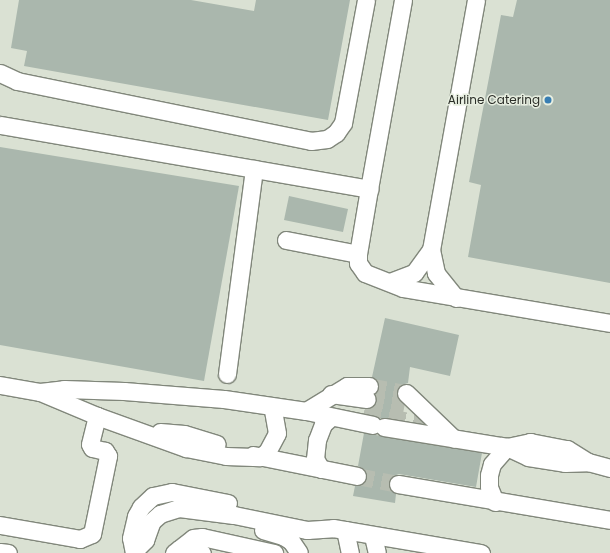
<!DOCTYPE html>
<style>
body{margin:0}
#map{position:relative;width:610px;height:553px;overflow:hidden;background:#dae1d3;font-family:Poppins,sans-serif}
div>[style]{position:absolute}
.building>*{inset:0;background:#aab7ad}
.minor-tunnel>*{height:17px;margin-top:-8.5px;transform-origin:0;background:repeating-linear-gradient(90deg,#b7bdb1 0 17px,transparent 0 25px)}
.roads{filter:drop-shadow(1px 0 #81877b) drop-shadow(-1px 0 #81877b) drop-shadow(0 1px #81877b) drop-shadow(0 -1px #81877b)}
.minor>*{height:17px;margin:-8.5px;padding:0 8.5px;transform-origin:8.5px;border-radius:8.5px;background:#fff}
.dots>*{width:11px;height:11px;translate:-50% -50%;box-sizing:border-box;border:2px solid #e7eee0;border-radius:50%}
span{translate:-50% -50%;white-space:nowrap;text-align:center;line-height:1.15;-webkit-text-stroke:3px #e7eee0;paint-order:stroke}
.poi-label{font-size:12px;color:#2b2e28}
.right{translate:-100% -50%;text-align:right}
</style>
<div id="map">
<div class="building">
<div style="clip-path:polygon(19px 0,191px 0,254px 11px,256px 0,350px 0,328px 120px,24px 66px,27px 51px,11px 48px)"></div>
<div style="clip-path:polygon(517px 0,610px 0,610px 283px,468px 257px,481px 185px,469px 182px,501px 15px,513px 17px)"></div>
<div style="clip-path:polygon(0 147px,239px 186px,204px 381px,0 345px)"></div>
<div style="clip-path:polygon(289px 196px,348px 209px,343px 232px,284px 220px)"></div>
<div style="clip-path:polygon(385px 318px,459px 335px,450px 376px,410px 367px,408px 383px,399px 386px,396px 391px,397px 396px,404px 405px,401px 420px,380px 418px,364px 413px,365px 409px,371px 408px,377px 401px,375px 394px,379px 386px,372px 377px)"></div>
<div style="clip-path:polygon(364px 433px,482px 453px,476px 487px,399px 474px,391px 477px,388px 483px,391px 491px,396px 494px,395px 503px,353px 496px,355px 486px,364px 483px,367px 478px,364px 469px,358px 466px)"></div>
</div>
<div class="minor-tunnel">
<div style="left:369px;top:386px;width:38px;rotate:11deg"></div>
<div style="left:367px;top:399px;width:38px;rotate:11deg"></div>
<div style="left:364px;top:412px;width:76px;rotate:11.3deg"></div>
<div style="left:357px;top:476px;width:42px;rotate:11deg"></div>
</div>
<div class="roads">
<div class="minor">
<div style="left:0;top:73px;width:19px;rotate:25deg"></div>
<div style="left:17px;top:81px;width:300px;rotate:11.5deg"></div>
<div style="left:311px;top:141px;width:16px;rotate:-7deg"></div>
<div style="left:327px;top:139px;width:11px;rotate:-34deg"></div>
<div style="left:336px;top:133px;width:12px;rotate:-55deg"></div>
<div style="left:343px;top:123px;width:125px;rotate:-79.4deg"></div>
<div style="left:0;top:125px;width:375px;rotate:9.8deg"></div>
<div style="left:369px;top:189px;width:192px;rotate:-79.8deg"></div>
<div style="left:369px;top:189px;width:66px;rotate:99.6deg"></div>
<div style="left:358px;top:254px;width:9px;rotate:90deg"></div>
<div style="left:358px;top:263px;width:12px;rotate:55deg"></div>
<div style="left:365px;top:273px;width:41px;rotate:21.5deg"></div>
<div style="left:403px;top:288px;width:210px;rotate:9.6deg"></div>
<div style="left:286px;top:240px;width:73px;rotate:11deg"></div>
<div style="left:390px;top:282px;width:26px;rotate:-21deg"></div>
<div style="left:414px;top:273px;width:29px;rotate:-54deg"></div>
<div style="left:456px;top:298px;width:32px;rotate:-129deg"></div>
<div style="left:436px;top:273px;width:24px;rotate:-102deg"></div>
<div style="left:431px;top:250px;width:254px;rotate:-79.8deg"></div>
<div style="left:227px;top:374px;width:207px;rotate:-82.5deg"></div>
<div style="left:0;top:385px;width:41px;rotate:9.9deg"></div>
<div style="left:40px;top:392px;width:24px;rotate:-7deg"></div>
<div style="left:64px;top:389px;width:60px;rotate:1.9deg"></div>
<div style="left:124px;top:391px;width:100px;rotate:4.6deg"></div>
<div style="left:224px;top:399px;width:83px;rotate:8.3deg"></div>
<div style="left:306px;top:411px;width:68px;rotate:11.8deg"></div>
<div style="left:40px;top:392px;width:62px;rotate:22.8deg"></div>
<div style="left:97px;top:416px;width:95px;rotate:19.8deg"></div>
<div style="left:186px;top:448px;width:41px;rotate:11.3deg"></div>
<div style="left:226px;top:456px;width:34px;rotate:2deg"></div>
<div style="left:260px;top:457px;width:9px;rotate:-36deg"></div>
<div style="left:267px;top:452px;width:21px;rotate:-62deg"></div>
<div style="left:277px;top:433px;width:27px;rotate:-100deg"></div>
<div style="left:406px;top:393px;width:66px;rotate:43.8deg"></div>
<div style="left:331px;top:394px;width:36px;rotate:8deg"></div>
<div style="left:306px;top:411px;width:48px;rotate:-31.4deg"></div>
<div style="left:347px;top:386px;width:22px"></div>
<div style="left:384px;top:427px;width:125px;rotate:9.2deg"></div>
<div style="left:507px;top:447px;width:23px;rotate:25deg"></div>
<div style="left:528px;top:457px;width:37px;rotate:9deg"></div>
<div style="left:565px;top:463px;width:23px;rotate:-2deg"></div>
<div style="left:160px;top:432px;width:24px;rotate:5deg"></div>
<div style="left:184px;top:434px;width:34px;rotate:17deg"></div>
<div style="left:253px;top:455px;width:106px;rotate:11.4deg"></div>
<div style="left:321px;top:469px;width:12px;rotate:-121deg"></div>
<div style="left:315px;top:459px;width:19px;rotate:-84deg"></div>
<div style="left:317px;top:440px;width:17px;rotate:-69deg"></div>
<div style="left:323px;top:424px;width:11px;rotate:-41deg"></div>
<div style="left:398px;top:484px;width:215px;rotate:9.6deg"></div>
<div style="left:495px;top:502px;width:16px;rotate:-112deg"></div>
<div style="left:489px;top:487px;width:12px;rotate:-90deg"></div>
<div style="left:489px;top:475px;width:11px;rotate:-75deg"></div>
<div style="left:492px;top:464px;width:23px;rotate:-49deg"></div>
<div style="left:507px;top:447px;width:24px;rotate:-12deg"></div>
<div style="left:530px;top:442px;width:38px;rotate:11deg"></div>
<div style="left:567px;top:449px;width:25px;rotate:32deg"></div>
<div style="left:588px;top:462px;width:23px;rotate:15deg"></div>
<div style="left:0;top:525px;width:81px;rotate:9.9deg"></div>
<div style="left:80px;top:539px;width:13px;rotate:-23deg"></div>
<div style="left:92px;top:534px;width:80px;rotate:-78.4deg"></div>
<div style="left:108px;top:456px;width:6px;rotate:-121deg"></div>
<div style="left:105px;top:451px;width:13px;rotate:-167deg"></div>
<div style="left:92px;top:448px;width:4px;rotate:-117deg"></div>
<div style="left:90px;top:444px;width:29px;rotate:-76deg"></div>
<div style="left:263px;top:530px;width:21px;rotate:17deg"></div>
<div style="left:283px;top:536px;width:9px;rotate:32deg"></div>
<div style="left:291px;top:541px;width:14px;rotate:56deg"></div>
<div style="left:345px;top:530px;width:24px;rotate:78deg"></div>
<div style="left:373px;top:536px;width:17px;rotate:77deg"></div>
<div style="left:179px;top:549px;width:23px;rotate:10deg"></div>
<div style="left:134px;top:551px;width:16px;rotate:-45deg"></div>
<div style="left:145px;top:540px;width:20px;rotate:-70deg"></div>
<div style="left:152px;top:521px;width:11px;rotate:-41deg"></div>
<div style="left:160px;top:514px;width:20px;rotate:-18deg"></div>
<div style="left:179px;top:508px;width:55px;rotate:7.3deg"></div>
<div style="left:234px;top:515px;width:75px;rotate:11.6deg"></div>
<div style="left:307px;top:530px;width:26px;rotate:-4deg"></div>
<div style="left:333px;top:528px;width:150px;rotate:9.6deg"></div>
<div style="left:0;top:552px;width:8px;rotate:7deg"></div>
<div style="left:134px;top:553px;width:15px;rotate:-101deg"></div>
<div style="left:131px;top:538px;width:23px;rotate:-77deg"></div>
<div style="left:136px;top:516px;width:10px;rotate:-61deg"></div>
<div style="left:141px;top:507px;width:16px;rotate:-43deg"></div>
<div style="left:153px;top:496px;width:19px;rotate:-12deg"></div>
<div style="left:172px;top:492px;width:57px;rotate:11.1deg"></div>
<div style="left:174px;top:553px;width:24px;rotate:-38deg"></div>
<div style="left:193px;top:538px;width:9px;rotate:-6deg"></div>
<div style="left:202px;top:537px;width:74px;rotate:12.5deg"></div>
</div>
</div>
<div class="dots">
<div style="left:548px;top:100px;background:#387eb3"></div>
</div>
<div class="poi-label">
<span class="right" style="left:540px;top:100px">Airline Catering</span>
</div>
</div>
